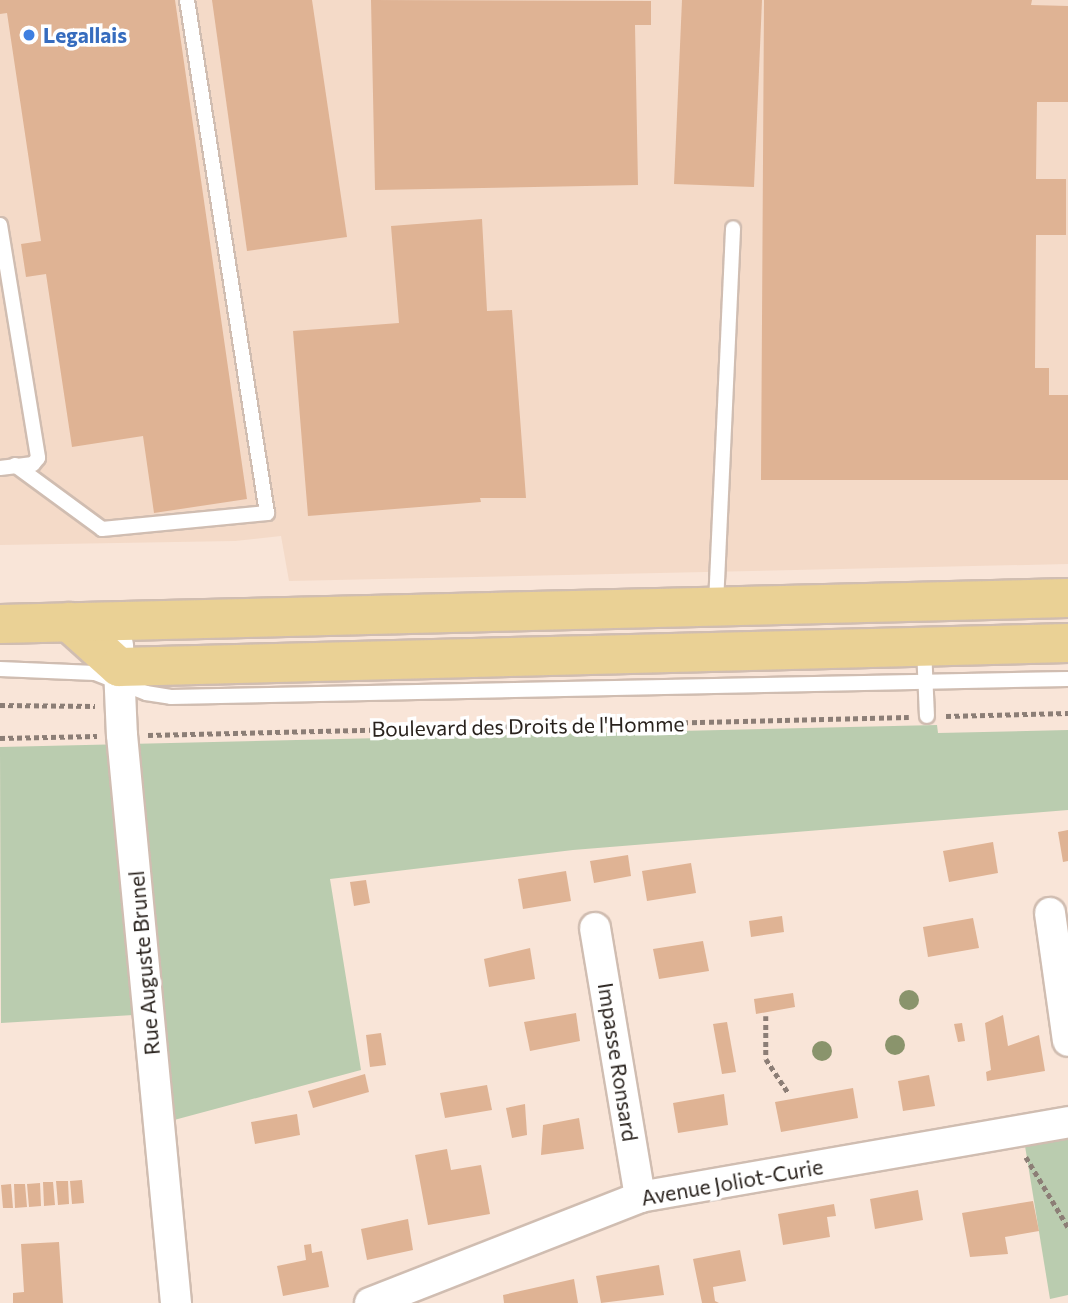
<!DOCTYPE html>
<style>
body{margin:0}
#map{position:relative;width:1068px;height:1303px;overflow:hidden;background:#f9e5d8;font-family:Commissioner,sans-serif}
div>[style]{position:absolute}
.built>*{inset:0;background:#f4dac8}
.green>*{inset:0;background:#baccaf}
.building>*{inset:0;background:#dfb394}
.path>*{height:4.5px;margin-top:-2.25px;transform-origin:0;background:repeating-linear-gradient(90deg,#8c7e76 0 5px,transparent 0 8.5px)}
.roads{filter:drop-shadow(2px 0 #d0bdb1) drop-shadow(-2px 0 #d0bdb1) drop-shadow(0 2px #d0bdb1) drop-shadow(0 -2px #d0bdb1)}
.service>*{height:14px;margin:-7px;padding:0 7px;transform-origin:7px;border-radius:7px;background:#fff}
.minor>*{height:30px;margin:-15px;padding:0 15px;transform-origin:15px;border-radius:15px;background:#fff}
.primary>*{height:38px;margin:-19px;padding:0 19px;transform-origin:19px;border-radius:19px;background:#ead195}
.trees>*{width:20px;height:20px;margin:-10px;border-radius:50%;background:#8a946c}
.dots>*{width:19px;height:19px;translate:-50% -50%;box-sizing:border-box;border:4px solid #fff;border-radius:50%}
span{translate:-50% -50%;white-space:nowrap;text-align:center;line-height:1.15;-webkit-text-stroke:7px #fff;paint-order:stroke}
.shop-label{font-size:21px;color:#366cbe;font-weight:700}
.left{translate:0 -50%;text-align:left}
.street-label{font-size:21px;color:#29221d}
</style>
<div id="map">
<div class="built">
<div style="clip-path:polygon(0 0,1068px 0,1068px 564px,289px 581px,281px 536px,235px 541px,0 545px)"></div>
</div>
<div class="green">
<div style="clip-path:polygon(937px 725px,938px 733px,1068px 730px,1068px 810px,573px 850px,330px 879px,361px 1070px,163px 1123px,150px 1014px,1px 1023px,0 747px)"></div>
<div style="clip-path:polygon(1068px 1139px,1068px 1295px,1050px 1299px,1025px 1146px)"></div>
</div>
<div class="building">
<div style="clip-path:polygon(0 0,175px 0,247px 499px,154px 513px,143px 436px,72px 447px,46px 274px,26px 277px,21px 244px,41px 241px,7px 13px,0 14px)"></div>
<div style="clip-path:polygon(212px 0,312px 0,347px 237px,247px 251px)"></div>
<div style="clip-path:polygon(371px 0,651px 1px,651px 25px,635px 25px,638px 185px,375px 190px)"></div>
<div style="clip-path:polygon(682px 0,762px 0,754px 187px,674px 184px)"></div>
<div style="clip-path:polygon(764px 0,1032px 0,1031px 5px,1068px 6px,1068px 102px,1037px 102px,1036px 179px,1066px 179px,1066px 235px,1036px 235px,1035px 368px,1049px 368px,1049px 395px,1068px 395px,1068px 480px,761px 480px)"></div>
<div style="clip-path:polygon(482px 219px,487px 311px,512px 310px,526px 498px,480px 498px,481px 502px,308px 516px,293px 331px,399px 323px,391px 226px)"></div>
<div style="clip-path:polygon(1068px 830px,1068px 861px,1063px 862px,1058px 832px)"></div>
<div style="clip-path:polygon(993px 842px,998px 873px,949px 882px,943px 851px)"></div>
<div style="clip-path:polygon(628px 855px,631px 876px,594px 883px,590px 861px)"></div>
<div style="clip-path:polygon(691px 863px,696px 893px,647px 901px,642px 871px)"></div>
<div style="clip-path:polygon(566px 871px,571px 901px,523px 909px,518px 879px)"></div>
<div style="clip-path:polygon(366px 880px,370px 903px,354px 906px,350px 882px)"></div>
<div style="clip-path:polygon(782px 916px,784px 932px,751px 937px,749px 921px)"></div>
<div style="clip-path:polygon(973px 918px,979px 948px,928px 957px,923px 927px)"></div>
<div style="clip-path:polygon(703px 941px,709px 971px,659px 979px,653px 949px)"></div>
<div style="clip-path:polygon(530px 948px,535px 979px,489px 987px,484px 959px)"></div>
<div style="clip-path:polygon(793px 993px,795px 1007px,756px 1014px,754px 999px)"></div>
<div style="clip-path:polygon(576px 1013px,580px 1041px,530px 1051px,524px 1022px)"></div>
<div style="clip-path:polygon(1003px 1015px,1008px 1046px,1039px 1035px,1045px 1071px,987px 1081px,986px 1072px,991px 1070px,985px 1023px)"></div>
<div style="clip-path:polygon(727px 1022px,736px 1072px,722px 1074px,713px 1024px)"></div>
<div style="clip-path:polygon(962px 1023px,965px 1041px,958px 1042px,954px 1024px)"></div>
<div style="clip-path:polygon(381px 1033px,386px 1065px,370px 1067px,366px 1035px)"></div>
<div style="clip-path:polygon(365px 1074px,369px 1092px,313px 1108px,308px 1091px)"></div>
<div style="clip-path:polygon(929px 1075px,935px 1106px,903px 1111px,898px 1081px)"></div>
<div style="clip-path:polygon(487px 1085px,492px 1110px,445px 1118px,440px 1093px)"></div>
<div style="clip-path:polygon(853px 1088px,858px 1118px,781px 1132px,775px 1102px)"></div>
<div style="clip-path:polygon(724px 1094px,728px 1125px,678px 1133px,673px 1103px)"></div>
<div style="clip-path:polygon(525px 1104px,527px 1135px,512px 1138px,506px 1108px)"></div>
<div style="clip-path:polygon(297px 1114px,300px 1135px,255px 1144px,251px 1122px)"></div>
<div style="clip-path:polygon(579px 1118px,584px 1149px,541px 1155px,543px 1125px)"></div>
<div style="clip-path:polygon(447px 1149px,451px 1170px,481px 1165px,490px 1214px,428px 1225px,415px 1155px)"></div>
<div style="clip-path:polygon(82px 1180px,84px 1203px,72px 1204px,70px 1181px)"></div>
<div style="clip-path:polygon(56px 1181px,68px 1181px,69px 1204px,58px 1205px)"></div>
<div style="clip-path:polygon(43px 1182px,53px 1182px,55px 1205px,44px 1206px)"></div>
<div style="clip-path:polygon(40px 1183px,41px 1206px,29px 1207px,27px 1184px)"></div>
<div style="clip-path:polygon(11px 1184px,13px 1208px,3px 1208px,1px 1185px)"></div>
<div style="clip-path:polygon(14px 1184px,25px 1184px,27px 1207px,15px 1208px)"></div>
<div style="clip-path:polygon(918px 1190px,923px 1220px,875px 1229px,870px 1199px)"></div>
<div style="clip-path:polygon(1033px 1201px,1039px 1231px,1005px 1237px,1008px 1254px,970px 1257px,962px 1213px)"></div>
<div style="clip-path:polygon(834px 1204px,836px 1216px,827px 1217px,830px 1237px,783px 1245px,778px 1214px)"></div>
<div style="clip-path:polygon(408px 1219px,413px 1250px,367px 1260px,361px 1229px)"></div>
<div style="clip-path:polygon(59px 1242px,63px 1303px,13px 1303px,13px 1293px,24px 1292px,21px 1244px)"></div>
<div style="clip-path:polygon(311px 1244px,312px 1253px,322px 1251px,329px 1287px,283px 1296px,277px 1266px,306px 1260px,304px 1245px)"></div>
<div style="clip-path:polygon(740px 1250px,746px 1281px,713px 1287px,715px 1301px,719px 1303px,702px 1303px,693px 1259px)"></div>
<div style="clip-path:polygon(659px 1265px,664px 1295px,601px 1303px,596px 1276px)"></div>
<div style="clip-path:polygon(574px 1279px,578px 1303px,504px 1303px,503px 1295px)"></div>
</div>
<div class="path">
<div style="left:0;top:705px;width:95px;rotate:0.6deg"></div>
<div style="left:946px;top:716px;width:122px;rotate:-1.4deg"></div>
<div style="left:148px;top:735px;width:761px;rotate:-1.35deg"></div>
<div style="left:0;top:738px;width:97px;rotate:-1.2deg"></div>
<div style="left:766px;top:1016px;width:43px;rotate:90deg"></div>
<div style="left:766px;top:1059px;width:42px;rotate:56.7deg"></div>
<div style="left:1026px;top:1157px;width:82px;rotate:59deg"></div>
</div>
<div class="roads">
<div class="service">
<div style="left:0;top:225px;width:236px;rotate:80.7deg"></div>
<div style="left:38px;top:458px;width:8px;rotate:130deg"></div>
<div style="left:33px;top:464px;width:33px;rotate:173deg"></div>
<div style="left:15px;top:465px;width:108px;rotate:36.3deg"></div>
<div style="left:102px;top:529px;width:166px;rotate:-5.5deg"></div>
<div style="left:267px;top:513px;width:519px;rotate:-98.86deg"></div>
<div style="left:716px;top:604px;width:376px;rotate:-87.4deg"></div>
<div style="left:924px;top:648px;width:68px;rotate:87.5deg"></div>
<div style="left:0;top:669px;width:95px;rotate:2.4deg"></div>
<div style="left:95px;top:673px;width:55px;rotate:21.4deg"></div>
<div style="left:146px;top:693px;width:25px;rotate:9deg"></div>
<div style="left:171px;top:697px;width:897px;rotate:-1.15deg"></div>
</div>
<div class="minor">
<div style="left:118px;top:645px;width:90px;rotate:87.5deg"></div>
<div style="left:122px;top:735px;width:571px;rotate:84.57deg"></div>
<div style="left:1050px;top:913px;width:129px;rotate:82deg"></div>
<div style="left:595px;top:928px;width:273px;rotate:80.5deg"></div>
<div style="left:370px;top:1303px;width:290px;rotate:-21.4deg"></div>
<div style="left:640px;top:1197px;width:435px;rotate:-9.9deg"></div>
</div>
<div class="primary">
<div style="left:69px;top:622px;width:67px;rotate:42deg"></div>
<div style="left:119px;top:667px;width:949px;rotate:-1.45deg"></div>
<div style="left:0;top:624px;width:1068px;rotate:-1.39deg"></div>
</div>
</div>
<div class="trees">
<div style="left:909px;top:1000px"></div>
<div style="left:895px;top:1045px"></div>
<div style="left:822px;top:1051px"></div>
</div>
<div class="dots">
<div style="left:29px;top:35px;background:#3f7fe0"></div>
</div>
<div class="shop-label">
<span class="left" style="left:43px;top:35px">Legallais</span>
</div>
<div class="street-label">
<span style="left:528px;top:726px;rotate:-1deg">Boulevard des Droits de l'Homme</span>
<span style="left:144px;top:963px;rotate:-95deg">Rue Auguste Brunel</span>
<span style="left:618px;top:1062px;rotate:81deg">Impasse Ronsard</span>
<span style="left:732px;top:1182px;rotate:-10deg">Avenue Joliot-Curie</span>
</div>
</div>
